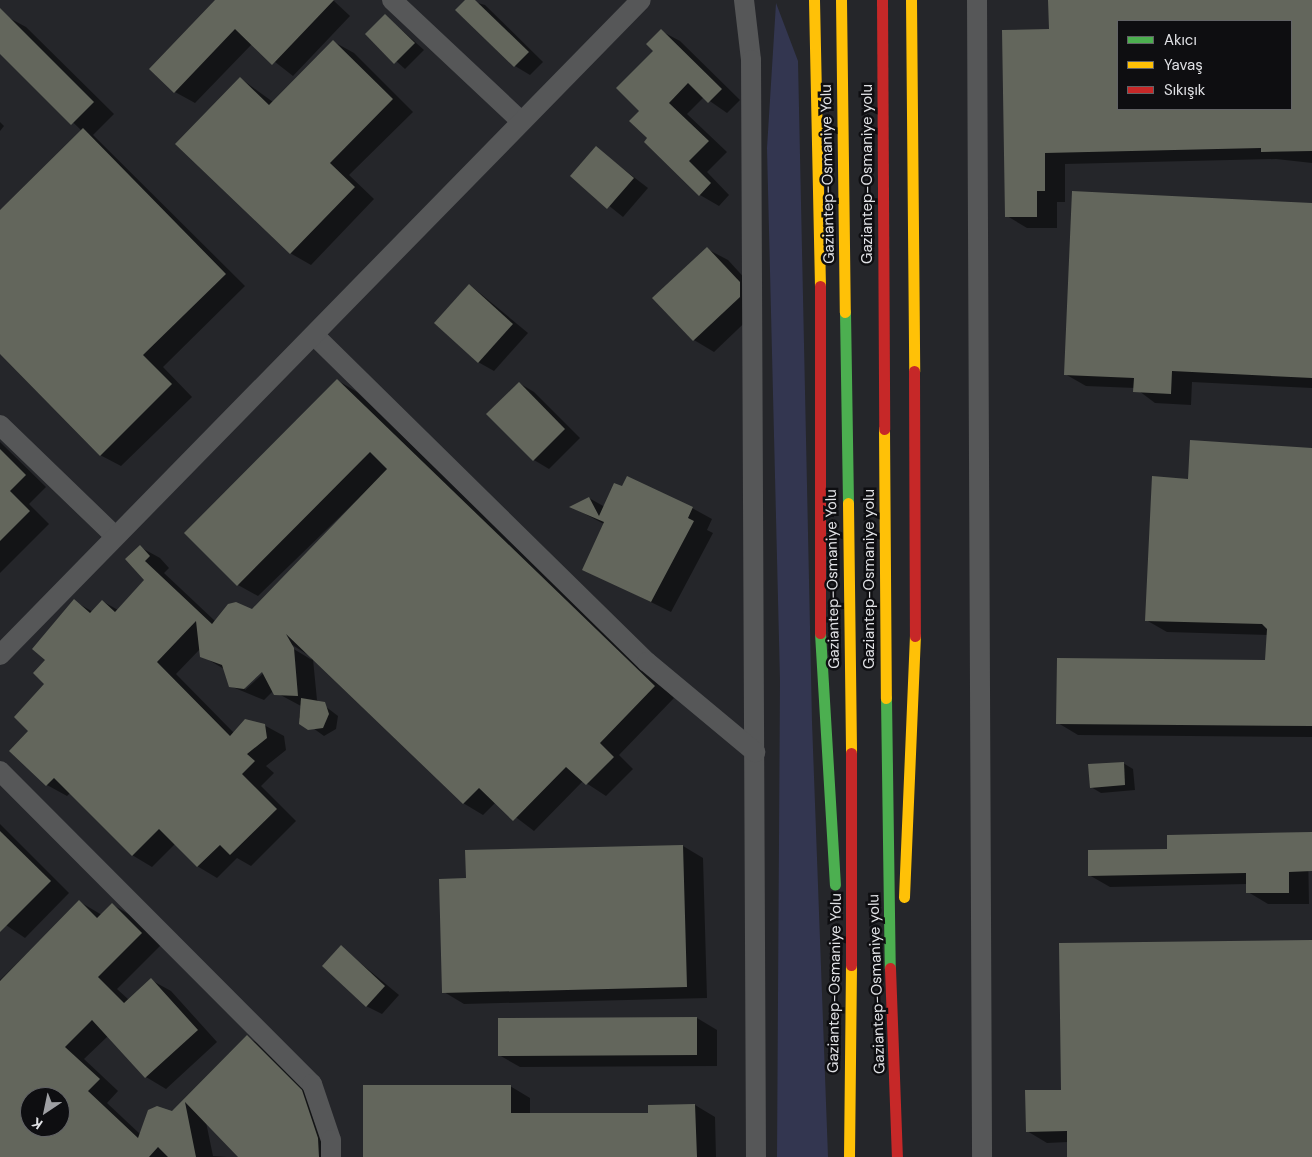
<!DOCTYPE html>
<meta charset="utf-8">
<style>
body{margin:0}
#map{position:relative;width:1312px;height:1157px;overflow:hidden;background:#25262a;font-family:"DM Sans",sans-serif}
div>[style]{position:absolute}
.green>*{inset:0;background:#333650}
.shadow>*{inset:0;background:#0007}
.building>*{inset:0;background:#63665c}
.street>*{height:20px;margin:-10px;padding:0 10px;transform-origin:10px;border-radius:10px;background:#565758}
.fast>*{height:11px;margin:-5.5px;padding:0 5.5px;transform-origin:5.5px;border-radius:5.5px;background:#4caf50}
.slow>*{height:11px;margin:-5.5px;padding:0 5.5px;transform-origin:5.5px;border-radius:5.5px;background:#ffc107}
.jam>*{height:11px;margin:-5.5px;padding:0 5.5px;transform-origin:5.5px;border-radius:5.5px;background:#c62828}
span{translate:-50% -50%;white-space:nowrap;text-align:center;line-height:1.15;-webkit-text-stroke:5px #0e0e11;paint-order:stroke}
.street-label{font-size:15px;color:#e1e2e6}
.legend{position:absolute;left:1117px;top:20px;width:175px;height:90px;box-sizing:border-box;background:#0e0e11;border:1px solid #626366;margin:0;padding:6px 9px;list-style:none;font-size:15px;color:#e1e2e6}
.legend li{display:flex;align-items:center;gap:10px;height:25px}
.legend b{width:25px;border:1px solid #626366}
.north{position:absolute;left:20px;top:1087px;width:50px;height:50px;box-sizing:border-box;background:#0e0e11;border:1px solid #626366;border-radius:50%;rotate:214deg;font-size:14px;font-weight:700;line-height:20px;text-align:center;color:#e1e2e6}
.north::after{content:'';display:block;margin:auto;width:18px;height:22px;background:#9fa0a4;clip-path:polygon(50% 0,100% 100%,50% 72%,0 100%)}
</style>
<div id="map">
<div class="green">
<div style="clip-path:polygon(776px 3px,798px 61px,812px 722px,828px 1157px,777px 1157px,780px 681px,767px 148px)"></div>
</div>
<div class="shadow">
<div style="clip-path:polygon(217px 0,333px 0,350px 16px,293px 76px,252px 44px,195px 103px,175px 92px)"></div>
<div style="clip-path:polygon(467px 0,485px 5px,543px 62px,530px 75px,515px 66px,457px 10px)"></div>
<div style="clip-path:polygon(evenodd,1050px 0,1312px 0,1312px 163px,1276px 159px,1065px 164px,1065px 202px,1057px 202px,1057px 228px,1027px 228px,1007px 216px,1051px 30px,1050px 0,1118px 21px,1291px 21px,1291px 109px,1118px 109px,1118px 21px)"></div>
<div style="clip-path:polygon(0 13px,26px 27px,114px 114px,93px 135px,245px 286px,163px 367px,192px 397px,121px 466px,100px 455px,0 352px,0 211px,82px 131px,0 52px)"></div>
<div style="clip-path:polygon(385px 15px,424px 50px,405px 69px,366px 34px)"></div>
<div style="clip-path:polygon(661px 31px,680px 41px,740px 100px,727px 113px,704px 97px,687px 114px,727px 152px,707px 172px,729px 195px,719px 206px,700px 195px,631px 121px,641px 111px)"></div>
<div style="clip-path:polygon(334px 42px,354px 53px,413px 112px,349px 175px,374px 199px,311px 265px,290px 253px,240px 78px,273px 102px)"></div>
<div style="clip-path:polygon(0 122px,4px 126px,0 131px)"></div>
<div style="clip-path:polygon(596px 148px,648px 188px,623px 217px,572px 176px)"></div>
<div style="clip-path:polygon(1312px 204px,1312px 388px,1192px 382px,1191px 405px,1155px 403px,1135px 388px,1086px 386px,1065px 374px)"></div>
<div style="clip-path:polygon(707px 249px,728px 260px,760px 295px,760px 308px,714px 352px,694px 340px)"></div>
<div style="clip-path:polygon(470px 285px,528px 333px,494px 371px,478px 362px)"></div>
<div style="clip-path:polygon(evenodd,337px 380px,357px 392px,674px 698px,619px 755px,633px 769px,606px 796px,583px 781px,534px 831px,496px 802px,483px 815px,463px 803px,313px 659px,317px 700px,338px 716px,336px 729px,324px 736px,299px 718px,301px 706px,273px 691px,264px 700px,230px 686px,224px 669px,202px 656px,201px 648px,176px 674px,234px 733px,264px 725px,284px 736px,286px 750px,266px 766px,274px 773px,261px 786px,296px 821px,251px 866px,237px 858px,217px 878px,197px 866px,175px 844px,152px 867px,132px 855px,70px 793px,67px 796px,47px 785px,30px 730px,46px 684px,47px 660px,74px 601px,93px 612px,102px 601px,118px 610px,146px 581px,140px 547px,160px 558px,169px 568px,164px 573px,215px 621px,252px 611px,389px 469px,258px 596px,238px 585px,337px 380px,289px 643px,310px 656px,312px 660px,287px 645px,289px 643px,337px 380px,266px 667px,268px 669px,245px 690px,245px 686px,266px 667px)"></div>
<div style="clip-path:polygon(519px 383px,534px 392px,580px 438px,549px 469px,534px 460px)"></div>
<div style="clip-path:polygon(0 442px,46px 487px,29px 504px,49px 524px,0 573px)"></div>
<div style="clip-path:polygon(1312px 450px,1312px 737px,1078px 735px,1058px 723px,1266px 661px,1268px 635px,1167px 632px,1146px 620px,1189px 480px)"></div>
<div style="clip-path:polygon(589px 498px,605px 507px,692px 508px,712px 519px,707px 530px,713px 533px,671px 612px,584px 569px,604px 524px,572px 507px)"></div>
<div style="clip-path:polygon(1123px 763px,1133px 769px,1135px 790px,1101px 793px,1091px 787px)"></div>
<div style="clip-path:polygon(0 824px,69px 893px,25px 938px,0 921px)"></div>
<div style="clip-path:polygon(683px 846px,703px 858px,707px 998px,464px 1004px,444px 992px,467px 879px)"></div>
<div style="clip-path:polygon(1308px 846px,1309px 904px,1268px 904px,1248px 892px,1247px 884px,1110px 887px,1089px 875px)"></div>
<div style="clip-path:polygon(evenodd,80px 902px,102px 915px,113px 905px,132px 916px,161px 945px,117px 989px,129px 1000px,151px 980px,171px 991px,217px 1042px,166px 1089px,146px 1077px,108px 1036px,84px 1059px,118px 1091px,107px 1103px,141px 1135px,173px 1112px,247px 1037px,266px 1048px,321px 1103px,338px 1157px,240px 1157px,206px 1122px,213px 1156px,227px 1157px,0 1157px,0 980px,80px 902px,30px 1097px,60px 1097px,60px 1127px,30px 1127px,30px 1097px)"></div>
<div style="clip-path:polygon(1312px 942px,1312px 1157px,1069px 1157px,1068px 1142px,1047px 1143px,1027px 1131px,1062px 1091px)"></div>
<div style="clip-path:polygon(341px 947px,399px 995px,382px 1014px,366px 1006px)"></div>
<div style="clip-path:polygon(697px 1018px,717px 1030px,717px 1066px,520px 1067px,499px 1055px)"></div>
<div style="clip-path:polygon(510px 1086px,530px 1098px,530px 1114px,650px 1114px,695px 1105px,715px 1117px,716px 1157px,365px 1157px)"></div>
</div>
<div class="building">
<div style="clip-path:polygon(215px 0,334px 0,272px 65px,235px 29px,174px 93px,149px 69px)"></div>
<div style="clip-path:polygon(465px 0,475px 0,529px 52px,514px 67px,455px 10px)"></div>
<div style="clip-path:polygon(evenodd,1048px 0,1312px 0,1312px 151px,1261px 152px,1261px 148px,1045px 153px,1045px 191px,1037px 191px,1037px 217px,1005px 217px,1002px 30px,1049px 29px,1048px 0,1118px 21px,1291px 21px,1291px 109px,1118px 109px,1118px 21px)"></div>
<div style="clip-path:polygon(0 8px,94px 102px,71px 125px,0 54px)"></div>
<div style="clip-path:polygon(385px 14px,415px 43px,394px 64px,365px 34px)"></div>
<div style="clip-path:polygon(661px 29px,722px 89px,708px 103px,688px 83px,669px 103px,709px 141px,689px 161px,711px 183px,699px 196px,644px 142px,647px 138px,629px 121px,639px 111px,616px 88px,653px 51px,646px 44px)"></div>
<div style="clip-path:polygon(333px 40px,393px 99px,330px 163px,355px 187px,290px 254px,175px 144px,240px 77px,269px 105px)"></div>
<div style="clip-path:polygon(83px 128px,226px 274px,143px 355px,172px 384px,100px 456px,0 354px,0 210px)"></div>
<div style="clip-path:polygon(596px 146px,634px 178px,607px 209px,570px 176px)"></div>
<div style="clip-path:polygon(1072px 191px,1312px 203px,1312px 378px,1172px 371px,1171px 394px,1133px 392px,1134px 378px,1064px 375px)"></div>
<div style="clip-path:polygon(707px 247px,740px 282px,740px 297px,693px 341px,652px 298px)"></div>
<div style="clip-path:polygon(469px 284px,513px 324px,478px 363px,434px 323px)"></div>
<div style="clip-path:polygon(337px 379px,655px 686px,600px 743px,614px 757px,586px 785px,566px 767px,513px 821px,479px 788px,463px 804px,286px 634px,294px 648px,298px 696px,274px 695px,262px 672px,244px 689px,229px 687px,222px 665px,200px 657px,196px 621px,157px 662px,230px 736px,245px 719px,265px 724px,267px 738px,247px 754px,255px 761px,242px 774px,277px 809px,230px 855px,220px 845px,197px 867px,159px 829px,132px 856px,54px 778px,46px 786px,9px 751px,28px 731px,14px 717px,44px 684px,33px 673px,45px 660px,32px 649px,74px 599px,90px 613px,102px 600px,115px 612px,144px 580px,125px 559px,140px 545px,150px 556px,145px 561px,212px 624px,228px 604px,236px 602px,252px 609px,387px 469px,370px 452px,237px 586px,184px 533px)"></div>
<div style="clip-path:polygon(519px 382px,565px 429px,533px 461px,486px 414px)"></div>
<div style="clip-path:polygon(1190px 440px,1312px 448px,1312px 726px,1056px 724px,1057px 658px,1265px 660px,1267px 629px,1262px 624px,1145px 621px,1152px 476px,1188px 479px)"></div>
<div style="clip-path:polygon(0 449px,26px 475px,10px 491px,30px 511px,0 541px)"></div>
<div style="clip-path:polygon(627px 476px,693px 507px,688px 518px,694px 521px,651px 602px,582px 570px,604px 522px,569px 507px,589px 497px,599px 516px,614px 483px,622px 486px)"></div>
<div style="clip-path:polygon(301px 698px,325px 702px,329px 714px,323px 728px,308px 730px,299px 724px)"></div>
<div style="clip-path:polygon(1124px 762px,1125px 785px,1090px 788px,1088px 764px)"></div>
<div style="clip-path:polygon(0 831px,51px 881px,0 932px)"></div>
<div style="clip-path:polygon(1312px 832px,1312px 871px,1289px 872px,1289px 893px,1246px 893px,1246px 873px,1088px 876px,1088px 850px,1167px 849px,1167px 835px)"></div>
<div style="clip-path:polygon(683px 845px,687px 987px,442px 993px,439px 879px,466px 878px,465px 850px)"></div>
<div style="clip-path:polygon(evenodd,79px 900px,97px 918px,112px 903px,142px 933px,98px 977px,124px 1003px,151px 978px,198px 1030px,145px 1078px,92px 1020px,65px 1047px,100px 1079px,88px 1091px,138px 1138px,148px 1110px,157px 1106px,172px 1111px,247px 1035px,302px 1090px,318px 1138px,319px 1157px,238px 1157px,185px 1102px,196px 1157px,168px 1157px,158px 1147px,149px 1157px,0 1157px,0 981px,79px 900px,30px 1097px,60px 1097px,60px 1127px,30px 1127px,30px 1097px)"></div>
<div style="clip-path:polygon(1312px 940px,1312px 1157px,1067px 1157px,1067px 1131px,1026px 1132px,1025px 1090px,1061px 1090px,1059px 943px)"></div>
<div style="clip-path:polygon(341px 945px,385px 986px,366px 1007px,322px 966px)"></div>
<div style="clip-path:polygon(697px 1017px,697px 1055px,498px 1056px,498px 1018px)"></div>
<div style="clip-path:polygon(363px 1085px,511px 1085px,511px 1113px,648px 1113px,648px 1105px,695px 1104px,697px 1157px,363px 1157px)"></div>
</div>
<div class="street">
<div style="left:392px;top:0;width:177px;rotate:43.2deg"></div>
<div style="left:744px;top:0;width:60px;rotate:83.3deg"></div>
<div style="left:751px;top:60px;width:1097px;rotate:89.74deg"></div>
<div style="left:977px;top:0;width:1157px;rotate:89.75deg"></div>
<div style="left:316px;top:337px;width:464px;rotate:44.5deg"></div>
<div style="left:647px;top:662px;width:141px;rotate:39.8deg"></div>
<div style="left:0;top:425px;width:160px;rotate:44deg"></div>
<div style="left:0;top:655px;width:916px;rotate:-45.62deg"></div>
<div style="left:0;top:771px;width:442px;rotate:45.1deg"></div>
<div style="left:312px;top:1084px;width:59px;rotate:71.3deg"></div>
<div style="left:331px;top:1140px;width:17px;rotate:90deg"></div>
</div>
<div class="fast">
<div style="left:845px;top:312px;width:191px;rotate:89.1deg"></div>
<div style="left:820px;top:633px;width:252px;rotate:86.6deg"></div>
<div style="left:886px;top:698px;width:270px;rotate:89.2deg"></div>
</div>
<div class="slow">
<div style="left:814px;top:0;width:286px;rotate:88.8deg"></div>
<div style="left:841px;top:0;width:312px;rotate:89.3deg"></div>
<div style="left:911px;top:0;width:371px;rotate:89.5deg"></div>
<div style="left:884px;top:429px;width:269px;rotate:89.6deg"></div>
<div style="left:848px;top:503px;width:250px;rotate:89.3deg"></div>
<div style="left:904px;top:897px;width:261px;rotate:-87.6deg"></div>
<div style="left:849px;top:1157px;width:192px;rotate:-89.4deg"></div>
</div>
<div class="jam">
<div style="left:882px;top:0;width:429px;rotate:89.7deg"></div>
<div style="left:914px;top:371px;width:265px;rotate:89.8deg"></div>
<div style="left:820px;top:633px;width:347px;rotate:-90deg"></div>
<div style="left:851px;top:753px;width:212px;rotate:90deg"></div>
<div style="left:890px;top:968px;width:189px;rotate:87.9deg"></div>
</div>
<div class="street-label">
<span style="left:828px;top:174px;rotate:-91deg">Gaziantep-Osmaniye Yolu</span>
<span style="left:868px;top:174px;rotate:-90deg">Gaziantep-Osmaniye yolu</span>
<span style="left:833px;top:579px;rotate:-91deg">Gaziantep-Osmaniye Yolu</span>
<span style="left:870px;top:579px;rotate:-90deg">Gaziantep-Osmaniye yolu</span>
<span style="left:835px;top:983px;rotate:-89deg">Gaziantep-Osmaniye Yolu</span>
<span style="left:877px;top:984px;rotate:-92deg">Gaziantep-Osmaniye yolu</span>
</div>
<ul class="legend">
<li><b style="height:6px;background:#4caf50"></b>Akıcı</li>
<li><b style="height:6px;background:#ffc107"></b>Yavaş</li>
<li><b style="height:6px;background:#c62828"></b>Sıkışık</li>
</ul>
<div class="north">K</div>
</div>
